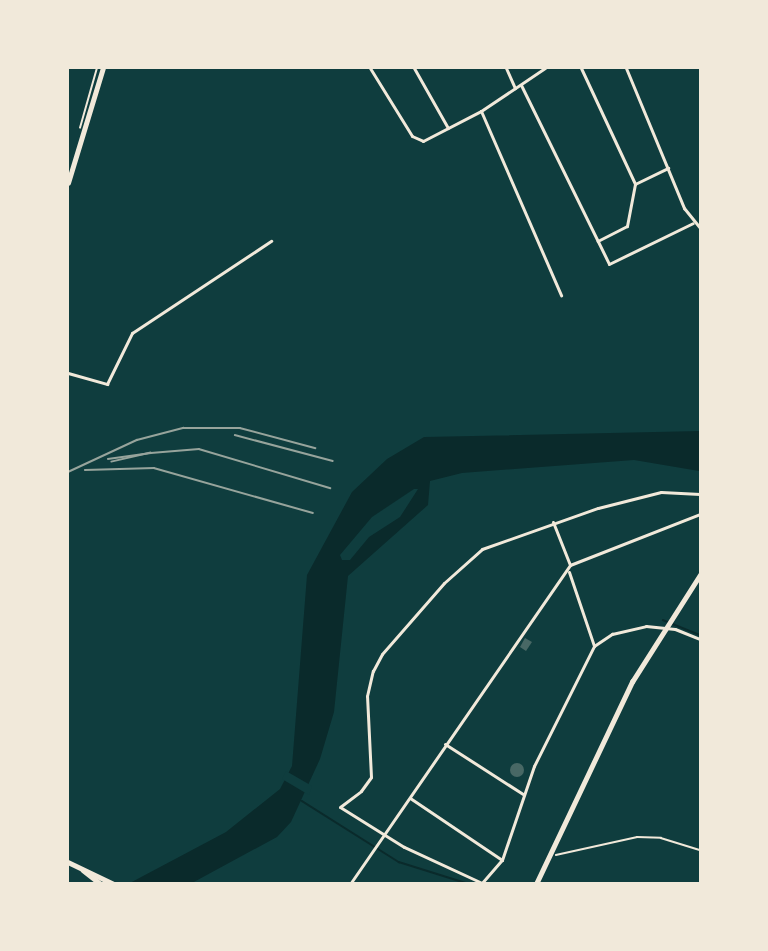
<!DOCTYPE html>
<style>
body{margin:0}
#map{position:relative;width:768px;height:951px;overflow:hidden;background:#0f3d3e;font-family:Signika,sans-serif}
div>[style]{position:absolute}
.water>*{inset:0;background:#0a2a2b}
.pier>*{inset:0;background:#0f3d3e}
.stream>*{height:1.5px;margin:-0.75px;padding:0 0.75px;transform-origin:0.75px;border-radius:0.75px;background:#0a2a2b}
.building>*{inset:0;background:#486865}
.round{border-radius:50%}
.path>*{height:1.5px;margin:-0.75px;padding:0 0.75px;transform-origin:0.75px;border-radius:0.75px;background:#f1e9da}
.minor>*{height:3px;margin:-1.5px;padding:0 1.5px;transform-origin:1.5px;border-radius:1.5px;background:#f1e9da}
.primary>*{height:4.5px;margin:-2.25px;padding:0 2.25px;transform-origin:2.25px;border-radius:2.25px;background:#f1e9da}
.rail>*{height:1.5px;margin:-0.75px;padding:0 0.75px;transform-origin:0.75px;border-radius:0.75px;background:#97a49c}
span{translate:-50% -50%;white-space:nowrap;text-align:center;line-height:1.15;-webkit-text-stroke:6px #f1e9da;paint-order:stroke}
.frame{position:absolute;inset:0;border:69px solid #f1e9da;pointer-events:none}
</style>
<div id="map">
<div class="water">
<div style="clip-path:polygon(evenodd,700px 431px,699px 471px,634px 460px,462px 473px,430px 481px,428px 505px,348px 576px,334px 712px,320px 759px,291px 822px,277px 837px,192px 883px,128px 884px,226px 832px,280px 789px,292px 766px,307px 575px,352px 492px,387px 459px,424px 437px,700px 431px,414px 489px,418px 489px,400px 517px,369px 537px,350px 560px,342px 560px,340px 555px,372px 517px,414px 489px)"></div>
</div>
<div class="pier">
<div style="clip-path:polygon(286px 771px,312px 786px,309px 795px,282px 779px)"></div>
</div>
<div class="stream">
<div style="left:663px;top:620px;width:40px;rotate:22deg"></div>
<div style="left:302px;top:801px;width:115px;rotate:32.2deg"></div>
<div style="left:399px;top:862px;width:73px;rotate:17.4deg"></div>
</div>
<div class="building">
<div style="clip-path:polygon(525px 638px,532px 642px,526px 651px,520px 647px)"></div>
<div class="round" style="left:510px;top:763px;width:14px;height:14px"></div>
</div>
<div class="path">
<div style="left:80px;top:128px;width:62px;rotate:-74.2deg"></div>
<div style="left:556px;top:855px;width:83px;rotate:-12.5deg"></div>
<div style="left:637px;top:837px;width:24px;rotate:2deg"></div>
<div style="left:661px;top:838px;width:41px;rotate:17.1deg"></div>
</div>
<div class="minor">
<div style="left:370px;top:68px;width:80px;rotate:58.3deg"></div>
<div style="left:412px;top:136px;width:12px;rotate:24deg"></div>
<div style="left:423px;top:141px;width:65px;rotate:-27.3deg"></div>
<div style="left:481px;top:111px;width:77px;rotate:-33.9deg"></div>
<div style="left:414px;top:68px;width:69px;rotate:60.5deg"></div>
<div style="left:506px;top:68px;width:22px;rotate:66deg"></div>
<div style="left:581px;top:68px;width:128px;rotate:65deg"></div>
<div style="left:635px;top:184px;width:43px;rotate:100.8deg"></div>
<div style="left:627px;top:226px;width:33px;rotate:153deg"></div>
<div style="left:626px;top:68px;width:152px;rotate:67.5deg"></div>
<div style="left:684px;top:208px;width:26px;rotate:51deg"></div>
<div style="left:521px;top:85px;width:199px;rotate:63.8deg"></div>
<div style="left:609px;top:264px;width:93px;rotate:-26deg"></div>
<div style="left:481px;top:111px;width:201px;rotate:66.5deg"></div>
<div style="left:635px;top:184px;width:37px;rotate:-26deg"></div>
<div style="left:68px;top:373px;width:41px;rotate:15.8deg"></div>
<div style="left:107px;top:384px;width:57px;rotate:-63.9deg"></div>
<div style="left:132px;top:333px;width:167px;rotate:-33.5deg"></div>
<div style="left:553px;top:522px;width:46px;rotate:68.4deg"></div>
<div style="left:569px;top:572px;width:78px;rotate:71.3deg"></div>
<div style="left:445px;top:744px;width:93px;rotate:32.7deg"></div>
<div style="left:410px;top:798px;width:111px;rotate:34deg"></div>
<div style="left:482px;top:883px;width:86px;rotate:-155.2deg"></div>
<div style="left:404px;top:847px;width:75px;rotate:-148deg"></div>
<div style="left:340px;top:807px;width:26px;rotate:-37deg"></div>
<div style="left:361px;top:791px;width:17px;rotate:-54deg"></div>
<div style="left:371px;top:777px;width:81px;rotate:-92.8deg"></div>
<div style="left:367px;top:696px;width:26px;rotate:-77deg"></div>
<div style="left:373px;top:671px;width:19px;rotate:-62deg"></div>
<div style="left:382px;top:654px;width:94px;rotate:-48.9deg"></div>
<div style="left:444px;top:583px;width:51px;rotate:-41.8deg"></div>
<div style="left:482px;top:549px;width:123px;rotate:-19.5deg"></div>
<div style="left:598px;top:508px;width:65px;rotate:-14.3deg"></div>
<div style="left:661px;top:492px;width:39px;rotate:3deg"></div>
<div style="left:350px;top:884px;width:388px;rotate:-55.4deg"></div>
<div style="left:570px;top:565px;width:140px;rotate:-21.4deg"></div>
<div style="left:481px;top:884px;width:32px;rotate:-49deg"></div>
<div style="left:502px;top:860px;width:99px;rotate:-71.2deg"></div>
<div style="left:534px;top:766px;width:134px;rotate:-63.4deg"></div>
<div style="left:594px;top:646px;width:22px;rotate:-34deg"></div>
<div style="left:612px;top:634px;width:35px;rotate:-13deg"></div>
<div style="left:646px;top:626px;width:29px;rotate:6deg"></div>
<div style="left:675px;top:629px;width:27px;rotate:22deg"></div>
</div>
<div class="primary">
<div style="left:68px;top:183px;width:120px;rotate:-73.1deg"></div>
<div style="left:68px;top:862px;width:51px;rotate:25.6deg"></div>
<div style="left:83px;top:870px;width:23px;rotate:38deg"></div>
<div style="left:536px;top:884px;width:224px;rotate:-64.6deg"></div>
<div style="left:632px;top:682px;width:127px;rotate:-57.6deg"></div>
</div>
<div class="rail">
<div style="left:235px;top:435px;width:101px;rotate:14.9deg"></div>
<div style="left:151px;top:453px;width:48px;rotate:-4.8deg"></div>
<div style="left:199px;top:449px;width:137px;rotate:16.6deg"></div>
<div style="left:108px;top:459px;width:43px;rotate:-7.9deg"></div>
<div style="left:151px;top:453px;width:40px;rotate:167deg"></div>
<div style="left:85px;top:470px;width:69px;rotate:-1.7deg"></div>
<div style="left:154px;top:468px;width:165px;rotate:15.8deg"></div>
<div style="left:68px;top:472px;width:76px;rotate:-24.9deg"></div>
<div style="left:137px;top:440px;width:48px;rotate:-14.6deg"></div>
<div style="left:183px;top:428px;width:57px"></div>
<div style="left:240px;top:428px;width:78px;rotate:14.9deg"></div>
</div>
<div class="frame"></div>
</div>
